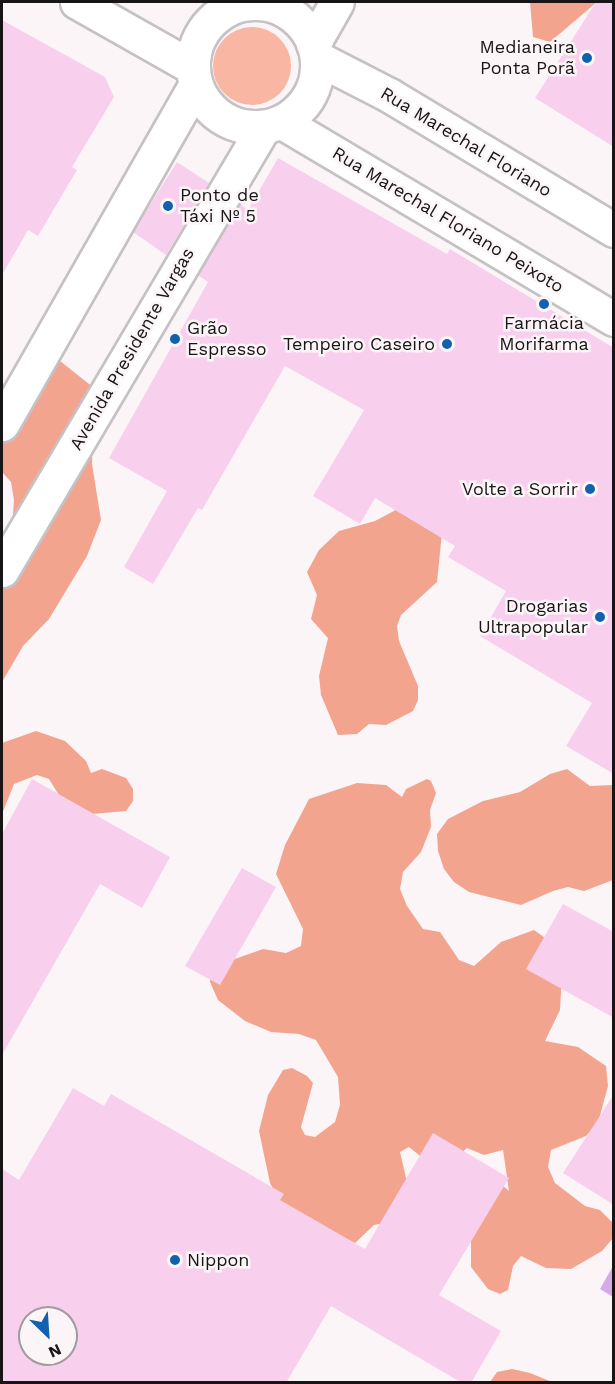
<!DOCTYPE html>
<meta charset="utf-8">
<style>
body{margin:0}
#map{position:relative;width:615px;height:1384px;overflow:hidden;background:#fbf5f7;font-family:"Work Sans",sans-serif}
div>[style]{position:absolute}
.green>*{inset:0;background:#f8b6a3}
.round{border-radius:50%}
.forest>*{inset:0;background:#f2a48e}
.water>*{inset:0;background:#d5aae9}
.building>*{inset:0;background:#f8d0ee}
.roads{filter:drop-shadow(2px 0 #c6c1c3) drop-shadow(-2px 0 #c6c1c3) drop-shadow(0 2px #c6c1c3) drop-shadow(0 -2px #c6c1c3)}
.secondary>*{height:33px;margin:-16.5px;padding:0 16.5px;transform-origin:16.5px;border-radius:16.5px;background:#fff}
.secondary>.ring{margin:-16.5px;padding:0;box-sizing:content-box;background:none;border:33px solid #fff;border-radius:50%}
.dots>*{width:16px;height:16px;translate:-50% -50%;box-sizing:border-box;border:3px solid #fbf5f7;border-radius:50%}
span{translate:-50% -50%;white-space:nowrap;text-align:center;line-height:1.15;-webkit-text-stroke:5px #fbf5f7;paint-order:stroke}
.poi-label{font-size:18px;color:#171516}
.right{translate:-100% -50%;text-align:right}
.left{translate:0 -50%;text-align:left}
.street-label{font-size:18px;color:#171516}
.frame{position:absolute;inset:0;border:3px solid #171516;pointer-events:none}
.north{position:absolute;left:18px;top:1306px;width:60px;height:60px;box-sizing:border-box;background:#fbf5f7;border:2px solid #a09b9d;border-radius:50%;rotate:155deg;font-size:16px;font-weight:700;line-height:24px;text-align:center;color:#171516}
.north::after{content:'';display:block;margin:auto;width:21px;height:27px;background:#1161af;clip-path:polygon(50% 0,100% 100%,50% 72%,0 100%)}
</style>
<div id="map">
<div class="green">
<div class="round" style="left:213px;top:27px;width:78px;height:78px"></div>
</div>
<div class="forest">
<div style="clip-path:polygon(530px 2px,597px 2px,550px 42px,533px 37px)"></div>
<div style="clip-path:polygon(55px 357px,94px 388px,92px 464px,101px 520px,87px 556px,49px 619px,23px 646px,2px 682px,2px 563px,10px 558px,14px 500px,11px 482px,2px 472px,2px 421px)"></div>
<div style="clip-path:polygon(409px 503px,442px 533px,437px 582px,401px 615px,397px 626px,399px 641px,418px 686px,418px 700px,413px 711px,386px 725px,369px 724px,357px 734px,338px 735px,321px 695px,319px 676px,328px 638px,311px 619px,317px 595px,307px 572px,319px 550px,339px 531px,375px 521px)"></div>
<div style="clip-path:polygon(36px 731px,65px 741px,86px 761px,91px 773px,102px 769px,126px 778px,133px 789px,133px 801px,126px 811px,92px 814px,62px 800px,49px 779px,37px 775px,14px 784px,2px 814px,2px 743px)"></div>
<div style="clip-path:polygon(567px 769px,590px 786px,613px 785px,613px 880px,584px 891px,568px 887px,553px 891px,521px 905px,469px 892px,454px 882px,444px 869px,438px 851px,437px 834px,448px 819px,483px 801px,520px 792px,550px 774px)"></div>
<div style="clip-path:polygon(427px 779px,431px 781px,436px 793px,430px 810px,431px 827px,421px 852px,403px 872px,400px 889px,407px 906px,423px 929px,440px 932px,459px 960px,474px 966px,501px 942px,534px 930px,548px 940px,562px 975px,560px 1010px,545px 1041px,578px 1047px,606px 1066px,608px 1086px,598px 1123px,586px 1136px,551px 1150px,548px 1167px,555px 1183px,585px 1206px,600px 1210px,612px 1222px,613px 1238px,602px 1251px,571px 1269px,546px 1268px,521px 1256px,513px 1266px,508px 1290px,500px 1294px,488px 1289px,471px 1267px,471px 1226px,502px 1185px,509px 1191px,503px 1150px,484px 1155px,467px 1148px,460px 1154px,424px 1159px,409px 1147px,400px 1152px,410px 1195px,393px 1221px,374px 1225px,355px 1243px,282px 1206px,270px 1183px,259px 1131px,268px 1095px,283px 1070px,292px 1068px,307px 1076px,313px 1083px,301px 1127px,305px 1135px,315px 1137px,335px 1122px,340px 1105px,338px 1077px,316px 1040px,299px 1034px,271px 1032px,245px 1021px,218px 1000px,210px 982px,210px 974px,232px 960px,263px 949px,286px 953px,301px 946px,303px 929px,276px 874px,285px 845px,309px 799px,357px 783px,386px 785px,402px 797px,406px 789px)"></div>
<div style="clip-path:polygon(512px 1369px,530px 1373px,552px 1382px,490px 1382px,497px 1372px)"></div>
</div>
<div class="water">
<div style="clip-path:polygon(613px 1266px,613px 1297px,600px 1289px)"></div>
</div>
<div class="building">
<div style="clip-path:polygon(596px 2px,614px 2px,614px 147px,535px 98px)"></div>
<div style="clip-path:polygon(2px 20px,105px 77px,114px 97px,72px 167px,77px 170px,38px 236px,28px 230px,2px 275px)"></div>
<div style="clip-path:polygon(278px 158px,447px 254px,450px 249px,614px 348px,614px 774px,566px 746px,592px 703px,480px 636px,506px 591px,448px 557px,455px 546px,375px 498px,360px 524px,313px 496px,364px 410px,285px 366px,202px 510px,198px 508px,153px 584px,124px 567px,167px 491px,109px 458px,208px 282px,198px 275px,240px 204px,248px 210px)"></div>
<div style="clip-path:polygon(177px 162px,209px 183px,166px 255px,133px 232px)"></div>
<div style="clip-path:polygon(32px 779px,170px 857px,142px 908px,100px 884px,2px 1055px,2px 834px)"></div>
<div style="clip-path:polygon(242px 868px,276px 887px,220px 985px,185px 966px)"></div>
<div style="clip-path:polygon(563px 904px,614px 932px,614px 1018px,526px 969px)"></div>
<div style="clip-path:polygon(evenodd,73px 1088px,104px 1106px,111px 1094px,284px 1194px,280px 1200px,365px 1249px,433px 1133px,509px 1178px,439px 1295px,501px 1331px,471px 1383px,462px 1383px,331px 1306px,286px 1383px,2px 1383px,2px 1169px,19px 1180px,73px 1088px,30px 1318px,66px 1318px,66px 1354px,30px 1354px,30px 1318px)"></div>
<div style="clip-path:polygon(614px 1094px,614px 1205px,563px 1173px)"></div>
</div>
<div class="roads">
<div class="secondary">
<div style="left:77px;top:2px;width:132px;rotate:29.5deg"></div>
<div class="ring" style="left:193px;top:3px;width:91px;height:91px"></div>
<div style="left:313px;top:44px;width:48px;rotate:-60.3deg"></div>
<div style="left:317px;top:58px;width:81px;rotate:27.2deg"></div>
<div style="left:389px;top:95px;width:262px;rotate:31deg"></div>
<div style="left:282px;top:122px;width:386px;rotate:30.7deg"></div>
<div style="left:2px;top:424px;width:391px;rotate:-60.3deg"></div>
<div style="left:2px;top:570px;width:513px;rotate:-59.44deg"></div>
</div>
</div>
<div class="dots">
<div style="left:587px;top:58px;background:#1161af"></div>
<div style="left:168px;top:206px;background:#1161af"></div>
<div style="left:544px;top:304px;background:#1161af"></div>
<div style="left:175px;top:339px;background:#1161af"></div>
<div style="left:447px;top:344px;background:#1161af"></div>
<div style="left:590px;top:489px;background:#1161af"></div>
<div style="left:600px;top:617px;background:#1161af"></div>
<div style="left:175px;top:1260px;background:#1161af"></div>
</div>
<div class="poi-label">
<span class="right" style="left:575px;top:58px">Medianeira<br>Ponta Porã</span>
<span class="left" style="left:180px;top:206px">Ponto de<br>Táxi Nº 5</span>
<span style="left:544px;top:334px">Farmácia<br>Morifarma</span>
<span class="left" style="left:187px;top:339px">Grão<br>Espresso</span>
<span class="right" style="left:435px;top:344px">Tempeiro Caseiro</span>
<span class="right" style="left:578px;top:489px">Volte a Sorrir</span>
<span class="right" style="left:588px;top:617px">Drogarias<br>Ultrapopular</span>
<span class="left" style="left:187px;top:1260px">Nippon</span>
</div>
<div class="street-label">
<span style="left:466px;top:142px;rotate:31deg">Rua Marechal Floriano</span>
<span style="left:448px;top:220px;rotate:31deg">Rua Marechal Floriano Peixoto</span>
<span style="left:132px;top:349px;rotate:-60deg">Avenida Presidente Vargas</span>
</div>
<div class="frame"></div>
<div class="north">N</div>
</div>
